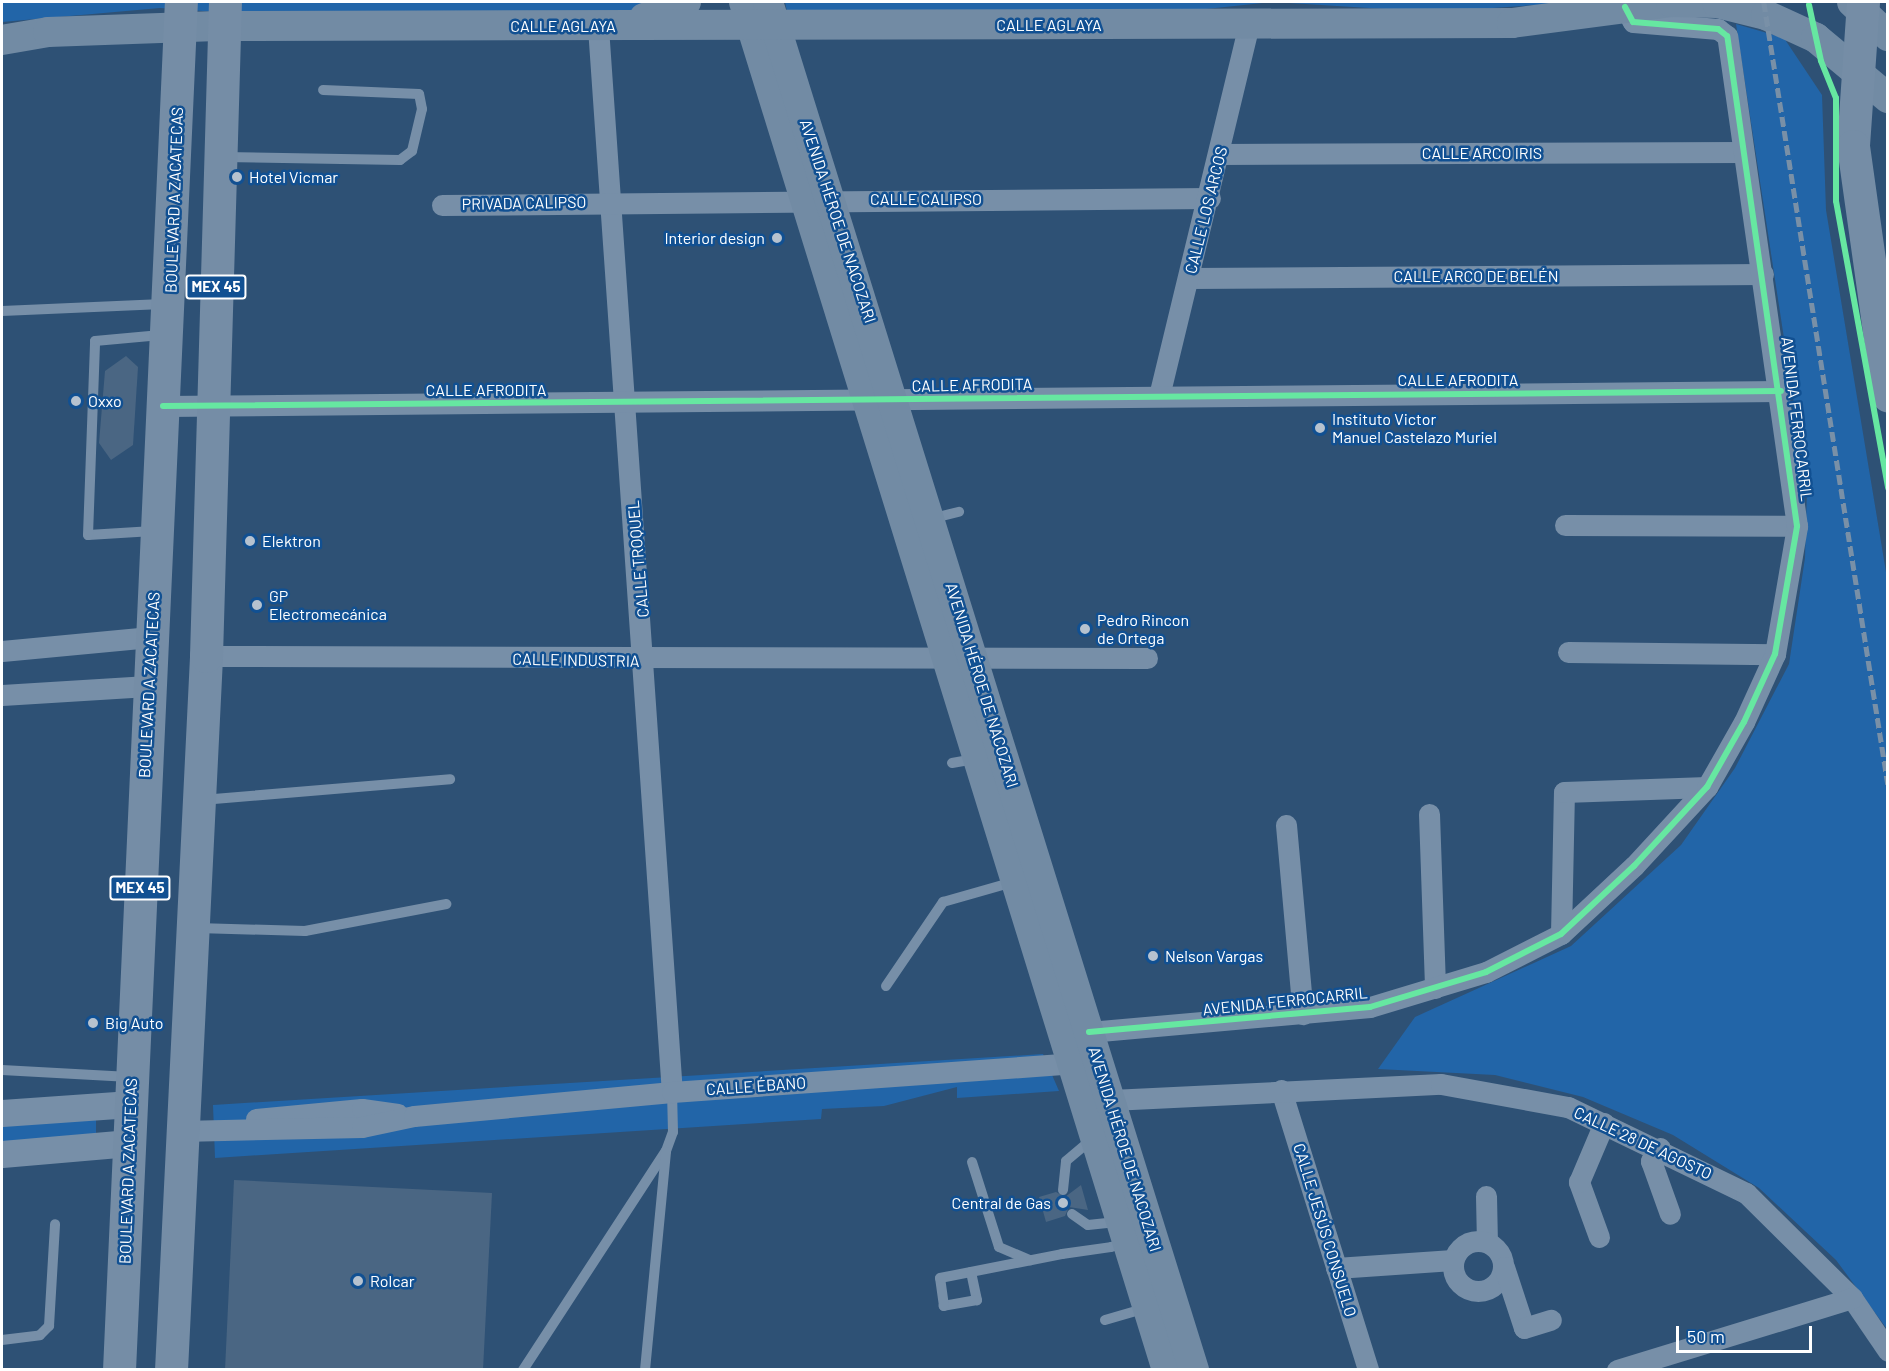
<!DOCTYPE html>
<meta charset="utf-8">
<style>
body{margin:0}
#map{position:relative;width:1889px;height:1371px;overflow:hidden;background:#2e5175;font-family:Barlow,sans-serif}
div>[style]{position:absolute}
.green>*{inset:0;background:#2265a8}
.building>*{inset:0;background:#4a6683}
.service>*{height:10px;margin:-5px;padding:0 5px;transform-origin:5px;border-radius:5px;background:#778fa8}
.minor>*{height:21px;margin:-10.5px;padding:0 10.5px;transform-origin:10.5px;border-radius:10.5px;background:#778fa8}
.minor>.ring{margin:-10.5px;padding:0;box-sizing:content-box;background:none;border:21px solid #778fa8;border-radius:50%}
.tertiary>*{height:27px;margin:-13.5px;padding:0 13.5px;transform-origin:13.5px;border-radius:13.5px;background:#778fa8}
.secondary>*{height:30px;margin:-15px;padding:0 15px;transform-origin:15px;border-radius:15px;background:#728ba4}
.primary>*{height:33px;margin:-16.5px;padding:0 16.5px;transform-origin:16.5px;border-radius:16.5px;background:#758da6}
.rail>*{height:4.5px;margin-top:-2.25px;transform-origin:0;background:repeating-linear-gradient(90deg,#7990a7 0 10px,transparent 0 14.5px)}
.cycleway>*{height:6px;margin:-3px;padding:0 3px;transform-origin:3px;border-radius:3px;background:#66e7a1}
.dots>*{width:16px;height:16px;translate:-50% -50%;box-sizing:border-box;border:3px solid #115092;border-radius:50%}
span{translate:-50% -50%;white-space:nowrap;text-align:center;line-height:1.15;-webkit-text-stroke:5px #115092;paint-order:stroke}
.shield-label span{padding:2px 4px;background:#115092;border:2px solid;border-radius:4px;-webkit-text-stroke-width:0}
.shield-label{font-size:15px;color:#fff;font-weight:700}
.street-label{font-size:16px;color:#fff}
.poi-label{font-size:16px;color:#fff}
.left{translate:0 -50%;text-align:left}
.right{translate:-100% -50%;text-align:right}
.frame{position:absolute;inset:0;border:3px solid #fff;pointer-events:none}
.scale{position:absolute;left:1676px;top:1326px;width:136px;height:27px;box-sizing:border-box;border:3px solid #fff;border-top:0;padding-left:8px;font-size:18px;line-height:21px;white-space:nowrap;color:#fff;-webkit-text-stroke:4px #115092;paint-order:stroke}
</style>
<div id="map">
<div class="green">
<div style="clip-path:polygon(2px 2px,667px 2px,612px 19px,260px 15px,160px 8px,2px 22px)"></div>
<div style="clip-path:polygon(785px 2px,1565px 2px,1566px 3px,1433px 12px,1273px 2px,1178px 12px,787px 11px)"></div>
<div style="clip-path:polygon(1736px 24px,1784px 38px,1822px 95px,1826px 210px,1887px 578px,1887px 1329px,1836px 1260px,1759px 1188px,1673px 1135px,1583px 1097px,1495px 1075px,1378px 1069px,1415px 1017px,1571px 946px,1681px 845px,1735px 768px,1789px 664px,1805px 558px,1807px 489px)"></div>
<div style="clip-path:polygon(1043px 1054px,1059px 1091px,957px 1098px,957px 1087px,884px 1106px,822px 1109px,821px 1119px,215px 1158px,213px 1105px)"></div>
<div style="clip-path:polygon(96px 1113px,96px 1135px,2px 1143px,2px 1119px)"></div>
</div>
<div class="building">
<div style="clip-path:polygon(126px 356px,138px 367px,133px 445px,111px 460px,99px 443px,105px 371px)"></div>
<div style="clip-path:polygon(234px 1180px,492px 1193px,483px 1370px,225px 1370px)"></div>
<div style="clip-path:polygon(1081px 1185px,1088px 1210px,1069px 1207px,1065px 1216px,1046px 1222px,1039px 1197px,1056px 1192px,1065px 1197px)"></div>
</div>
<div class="service">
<div style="left:223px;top:157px;width:177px;rotate:1deg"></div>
<div style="left:400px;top:160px;width:15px;rotate:-37deg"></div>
<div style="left:412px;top:151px;width:43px;rotate:-76.6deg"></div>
<div style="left:422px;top:109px;width:15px;rotate:-101deg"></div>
<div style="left:419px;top:94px;width:96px;rotate:-177.6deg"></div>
<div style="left:2px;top:311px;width:161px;rotate:-2.5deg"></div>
<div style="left:930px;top:519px;width:30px;rotate:-14deg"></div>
<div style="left:153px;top:531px;width:65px;rotate:176.5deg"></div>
<div style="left:88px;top:535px;width:194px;rotate:-87.9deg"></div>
<div style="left:95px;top:341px;width:66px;rotate:-5.2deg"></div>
<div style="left:952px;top:763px;width:23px;rotate:-10deg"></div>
<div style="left:202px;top:800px;width:249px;rotate:-4.8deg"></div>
<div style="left:197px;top:928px;width:108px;rotate:1.6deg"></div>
<div style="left:305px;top:931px;width:144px;rotate:-10.8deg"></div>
<div style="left:886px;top:986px;width:102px;rotate:-55.8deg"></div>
<div style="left:943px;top:902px;width:73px;rotate:-15.9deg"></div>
<div style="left:2px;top:1070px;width:128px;rotate:3.1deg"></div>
<div style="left:972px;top:1162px;width:89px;rotate:72.4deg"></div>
<div style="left:999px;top:1247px;width:34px;rotate:23deg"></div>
<div style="left:1063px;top:1190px;width:29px;rotate:-84deg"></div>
<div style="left:1066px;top:1161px;width:34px;rotate:-40deg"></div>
<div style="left:1072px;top:1214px;width:19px;rotate:35deg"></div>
<div style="left:1088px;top:1225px;width:31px;rotate:-6deg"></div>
<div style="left:971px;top:1272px;width:29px;rotate:78deg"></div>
<div style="left:977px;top:1300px;width:34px;rotate:170deg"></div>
<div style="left:944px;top:1306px;width:28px;rotate:-98deg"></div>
<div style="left:940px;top:1278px;width:124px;rotate:-11.1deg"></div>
<div style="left:1062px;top:1254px;width:49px;rotate:-8.1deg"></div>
<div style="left:1111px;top:1247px;width:15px;rotate:-16deg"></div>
<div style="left:1105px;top:1320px;width:43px;rotate:-16.3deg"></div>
<div style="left:2px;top:1340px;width:38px;rotate:-7deg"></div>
<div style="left:40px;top:1335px;width:13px;rotate:-45deg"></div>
<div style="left:49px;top:1326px;width:102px;rotate:-86.6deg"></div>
<div style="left:523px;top:1370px;width:262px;rotate:-56.9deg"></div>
<div style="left:666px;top:1151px;width:20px;rotate:-70deg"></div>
<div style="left:673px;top:1132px;width:40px;rotate:-91.4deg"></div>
<div style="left:645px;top:1370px;width:219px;rotate:-84.5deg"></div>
</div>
<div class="minor">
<div style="left:598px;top:27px;width:1068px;rotate:86.03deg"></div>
<div style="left:1220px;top:154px;width:523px;rotate:-0.22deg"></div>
<div style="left:442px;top:205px;width:768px;rotate:-0.52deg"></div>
<div style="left:1190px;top:278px;width:573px;rotate:-0.4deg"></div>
<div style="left:1159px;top:396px;width:383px;rotate:-76.4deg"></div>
<div style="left:163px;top:406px;width:1618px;rotate:-0.53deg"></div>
<div style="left:1565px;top:525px;width:232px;rotate:0.2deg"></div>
<div style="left:2px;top:651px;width:149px;rotate:-5.4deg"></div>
<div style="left:1568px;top:652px;width:207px;rotate:0.6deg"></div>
<div style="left:206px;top:656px;width:941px;rotate:0.12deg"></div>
<div style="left:2px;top:695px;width:146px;rotate:-3.5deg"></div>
<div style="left:1429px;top:814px;width:174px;rotate:88deg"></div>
<div style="left:1286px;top:825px;width:190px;rotate:84.9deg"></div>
<div style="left:1561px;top:934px;width:142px;rotate:-88.8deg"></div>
<div style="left:1564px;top:792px;width:143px;rotate:-2deg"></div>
<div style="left:1089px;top:1032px;width:282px;rotate:-5.1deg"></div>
<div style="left:1370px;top:1007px;width:121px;rotate:-16.8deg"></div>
<div style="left:1486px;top:972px;width:84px;rotate:-26.9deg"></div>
<div style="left:1561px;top:934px;width:100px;rotate:-43deg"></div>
<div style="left:1634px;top:866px;width:108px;rotate:-47.3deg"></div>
<div style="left:1707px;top:787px;width:75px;rotate:-60.4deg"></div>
<div style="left:1744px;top:722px;width:75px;rotate:-65.5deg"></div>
<div style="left:1775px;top:654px;width:130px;rotate:-80.2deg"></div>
<div style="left:1797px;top:526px;width:495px;rotate:-98.1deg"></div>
<div style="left:1727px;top:36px;width:11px;rotate:-142deg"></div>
<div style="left:1718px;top:29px;width:85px;rotate:-175.3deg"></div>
<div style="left:1633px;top:22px;width:17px;rotate:-118deg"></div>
<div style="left:1281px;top:1090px;width:293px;rotate:72.7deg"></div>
<div style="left:1111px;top:1100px;width:330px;rotate:-2.8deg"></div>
<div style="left:1441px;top:1084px;width:129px;rotate:10.3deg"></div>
<div style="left:1568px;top:1107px;width:198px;rotate:25.8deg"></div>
<div style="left:1746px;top:1193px;width:149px;rotate:44.7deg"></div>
<div style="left:1852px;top:1298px;width:64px;rotate:55.8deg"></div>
<div style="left:256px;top:1119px;width:106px;rotate:-5.4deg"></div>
<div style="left:362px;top:1109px;width:36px;rotate:8deg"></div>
<div style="left:181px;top:1131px;width:181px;rotate:-1.3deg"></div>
<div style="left:362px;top:1127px;width:53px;rotate:-11.9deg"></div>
<div style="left:414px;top:1116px;width:259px;rotate:-5.3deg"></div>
<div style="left:672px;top:1092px;width:415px;rotate:-4.1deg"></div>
<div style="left:1660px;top:1148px;width:16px;rotate:125deg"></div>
<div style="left:1651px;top:1161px;width:56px;rotate:70.3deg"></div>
<div style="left:1486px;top:1196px;width:46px;rotate:88.8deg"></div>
<div style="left:1599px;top:1237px;width:59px;rotate:-110deg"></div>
<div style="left:1579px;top:1182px;width:64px;rotate:-67deg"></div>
<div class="ring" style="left:1453px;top:1241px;width:29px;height:29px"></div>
<div style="left:1504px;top:1267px;width:64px;rotate:71.8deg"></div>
<div style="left:1524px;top:1328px;width:28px;rotate:-17deg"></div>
<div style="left:1336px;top:1268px;width:117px;rotate:-3.9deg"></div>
<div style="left:1617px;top:1370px;width:246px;rotate:-17deg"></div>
</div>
<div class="tertiary">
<div style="left:2px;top:1113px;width:129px;rotate:-4deg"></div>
<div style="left:2px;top:1154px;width:128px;rotate:-4.9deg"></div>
</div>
<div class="secondary">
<div style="left:744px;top:2px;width:1432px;rotate:72.82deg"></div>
<div style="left:768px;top:2px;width:1433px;rotate:72.7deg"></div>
<div style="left:1852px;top:2px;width:50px;rotate:43.4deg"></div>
<div style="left:644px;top:18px;width:45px;rotate:-20.9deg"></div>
<div style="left:2px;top:40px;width:47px;rotate:-9.9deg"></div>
<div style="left:48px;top:32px;width:176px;rotate:-2deg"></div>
<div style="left:224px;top:26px;width:1288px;rotate:-0.13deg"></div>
<div style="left:1512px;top:23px;width:160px;rotate:-7.5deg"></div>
<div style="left:1671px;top:2px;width:46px;rotate:1.2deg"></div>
<div style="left:1717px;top:3px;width:50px;rotate:13.8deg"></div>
<div style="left:1766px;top:15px;width:55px;rotate:24.7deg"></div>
<div style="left:1816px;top:38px;width:94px;rotate:39.8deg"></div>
</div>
<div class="primary">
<div style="left:1863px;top:2px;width:144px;rotate:94deg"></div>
<div style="left:1853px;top:146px;width:252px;rotate:82deg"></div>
<div style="left:119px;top:1370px;width:1369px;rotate:-87.41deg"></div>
<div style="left:171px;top:1370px;width:715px;rotate:-87.19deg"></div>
<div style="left:206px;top:656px;width:654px;rotate:-88.34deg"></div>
</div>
<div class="rail">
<div style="left:1764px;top:2px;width:792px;rotate:80.99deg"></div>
</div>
<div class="cycleway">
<div style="left:1809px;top:5px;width:57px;rotate:77.9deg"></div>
<div style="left:1821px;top:61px;width:40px;rotate:68deg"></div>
<div style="left:1836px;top:98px;width:103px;rotate:90deg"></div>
<div style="left:1836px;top:201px;width:292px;rotate:79.7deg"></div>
<div style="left:163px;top:406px;width:1618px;rotate:-0.53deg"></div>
<div style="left:1089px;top:1032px;width:282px;rotate:-5.1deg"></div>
<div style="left:1370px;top:1007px;width:121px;rotate:-16.8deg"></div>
<div style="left:1486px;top:972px;width:84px;rotate:-26.9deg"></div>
<div style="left:1561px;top:934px;width:100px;rotate:-43deg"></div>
<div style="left:1634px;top:866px;width:108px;rotate:-47.3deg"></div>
<div style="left:1707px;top:787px;width:75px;rotate:-60.4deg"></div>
<div style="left:1744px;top:722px;width:75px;rotate:-65.5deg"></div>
<div style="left:1775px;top:654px;width:130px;rotate:-80.2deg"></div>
<div style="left:1797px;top:526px;width:495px;rotate:-98.1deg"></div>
<div style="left:1727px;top:36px;width:11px;rotate:-142deg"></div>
<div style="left:1718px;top:29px;width:85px;rotate:-175.3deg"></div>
<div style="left:1633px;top:22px;width:17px;rotate:-118deg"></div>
</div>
<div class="dots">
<div style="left:237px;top:177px;background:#b6c2cf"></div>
<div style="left:777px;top:238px;background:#b6c2cf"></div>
<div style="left:76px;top:401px;background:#b6c2cf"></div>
<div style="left:1320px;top:428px;background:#b6c2cf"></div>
<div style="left:250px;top:541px;background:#b6c2cf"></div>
<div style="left:257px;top:605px;background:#b6c2cf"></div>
<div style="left:1085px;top:629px;background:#b6c2cf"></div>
<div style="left:1153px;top:956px;background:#b6c2cf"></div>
<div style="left:93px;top:1023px;background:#b6c2cf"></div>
<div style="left:1063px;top:1203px;background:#b6c2cf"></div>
<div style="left:358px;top:1281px;background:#b6c2cf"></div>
</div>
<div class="shield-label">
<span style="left:216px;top:287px">MEX 45</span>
<span style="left:140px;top:888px">MEX 45</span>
</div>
<div class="street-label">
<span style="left:1049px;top:25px">CALLE AGLAYA</span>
<span style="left:563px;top:26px">CALLE AGLAYA</span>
<span style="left:1482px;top:153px">CALLE ARCO IRIS</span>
<span style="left:926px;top:199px">CALLE CALIPSO</span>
<span style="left:174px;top:200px;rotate:-88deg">BOULEVARD A ZACATECAS</span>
<span style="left:524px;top:203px;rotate:-1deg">PRIVADA CALIPSO</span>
<span style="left:1206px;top:210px;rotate:-76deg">CALLE LOS ARCOS</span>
<span style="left:838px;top:221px;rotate:72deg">AVENIDA HÉROE DE NACOZARI</span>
<span style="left:1476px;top:276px">CALLE ARCO DE BELÉN</span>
<span style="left:1458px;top:380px">CALLE AFRODITA</span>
<span style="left:972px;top:385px;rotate:-1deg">CALLE AFRODITA</span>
<span style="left:486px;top:390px">CALLE AFRODITA</span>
<span style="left:1797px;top:419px;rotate:83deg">AVENIDA FERROCARRIL</span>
<span style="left:638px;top:559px;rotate:-95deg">CALLE TROQUEL</span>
<span style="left:576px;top:660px;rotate:1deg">CALLE INDUSTRIA</span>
<span style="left:149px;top:685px;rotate:-87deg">BOULEVARD A ZACATECAS</span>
<span style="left:982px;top:685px;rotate:73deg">AVENIDA HÉROE DE NACOZARI</span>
<span style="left:1285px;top:1001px;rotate:-6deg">AVENIDA FERROCARRIL</span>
<span style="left:756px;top:1086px;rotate:-4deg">CALLE ÉBANO</span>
<span style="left:1643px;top:1143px;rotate:25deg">CALLE 28 DE AGOSTO</span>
<span style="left:1125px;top:1149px;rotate:73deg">AVENIDA HÉROE DE NACOZARI</span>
<span style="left:128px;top:1171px;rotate:-88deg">BOULEVARD A ZACATECAS</span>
<span style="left:1325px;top:1230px;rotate:73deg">CALLE JESÚS CONSUELO</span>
</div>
<div class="poi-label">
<span class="left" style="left:249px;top:177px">Hotel Vicmar</span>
<span class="right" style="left:765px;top:238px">Interior design</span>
<span class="left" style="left:88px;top:401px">Oxxo</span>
<span class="left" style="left:1332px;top:428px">Instituto Victor<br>Manuel Castelazo Muriel</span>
<span class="left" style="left:262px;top:541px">Elektron</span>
<span class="left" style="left:269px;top:605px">GP<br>Electromecánica</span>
<span class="left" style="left:1097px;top:629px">Pedro Rincon<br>de Ortega</span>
<span class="left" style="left:1165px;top:956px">Nelson Vargas</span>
<span class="left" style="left:105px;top:1023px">Big Auto</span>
<span class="right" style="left:1051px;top:1203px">Central de Gas</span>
<span class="left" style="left:370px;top:1281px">Rolcar</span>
</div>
<div class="frame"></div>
<div class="scale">50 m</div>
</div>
